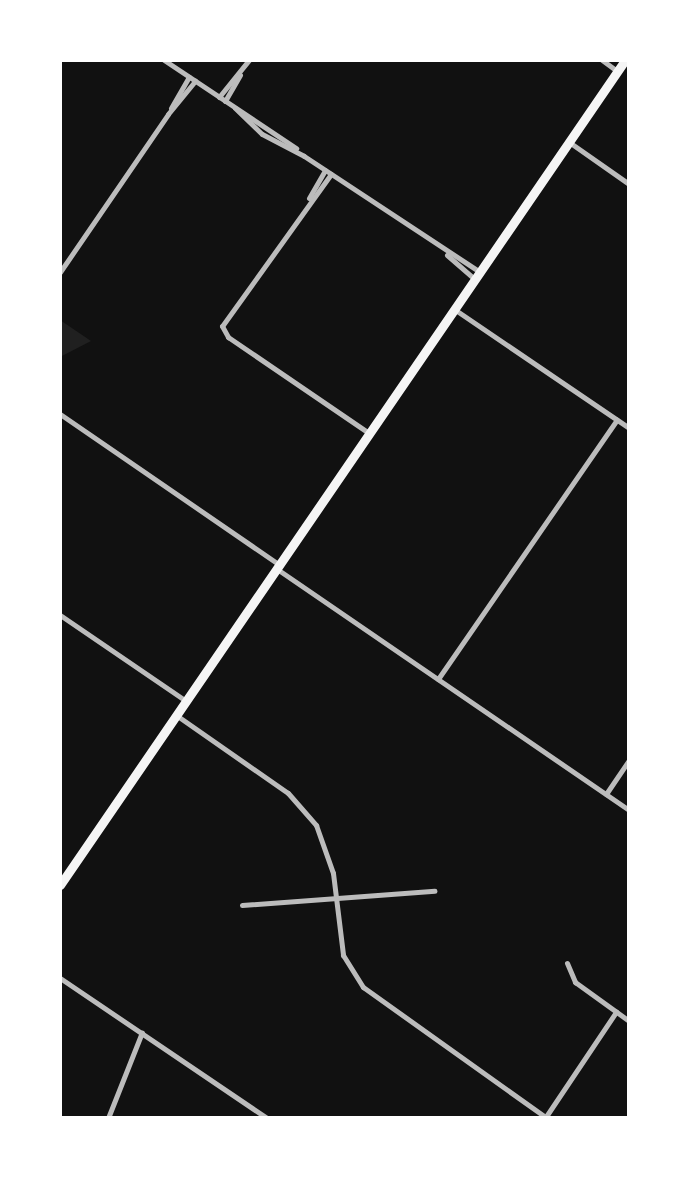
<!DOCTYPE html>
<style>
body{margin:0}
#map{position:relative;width:689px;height:1178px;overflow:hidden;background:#111;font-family:"Exo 2",sans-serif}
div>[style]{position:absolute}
.green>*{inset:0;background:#202020}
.minor>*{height:5px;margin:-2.5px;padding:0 2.5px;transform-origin:2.5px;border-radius:2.5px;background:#bcbcbc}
.primary>*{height:9px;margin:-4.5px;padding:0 4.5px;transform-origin:4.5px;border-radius:4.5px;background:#f5f5f5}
span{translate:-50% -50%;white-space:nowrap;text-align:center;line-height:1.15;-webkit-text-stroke:4.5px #fff;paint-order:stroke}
.frame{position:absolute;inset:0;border:62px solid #fff;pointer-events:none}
</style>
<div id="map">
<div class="green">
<div style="clip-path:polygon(60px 320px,91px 341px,60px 357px)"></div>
</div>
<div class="minor">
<div style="left:164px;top:60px;width:159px;rotate:33.7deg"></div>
<div style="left:602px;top:60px;width:19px;rotate:36deg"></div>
<div style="left:219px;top:97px;width:48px;rotate:-51deg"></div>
<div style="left:225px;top:101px;width:30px;rotate:-60deg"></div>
<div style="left:171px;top:108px;width:36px;rotate:-60deg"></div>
<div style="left:235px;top:108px;width:37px;rotate:44deg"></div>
<div style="left:262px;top:134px;width:47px;rotate:27.6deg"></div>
<div style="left:304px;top:156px;width:211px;rotate:33.4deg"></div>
<div style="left:569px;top:142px;width:73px;rotate:35deg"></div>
<div style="left:331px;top:174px;width:187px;rotate:125.6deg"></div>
<div style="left:222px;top:326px;width:13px;rotate:61deg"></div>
<div style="left:228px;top:337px;width:172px;rotate:34.3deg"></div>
<div style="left:309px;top:198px;width:32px;rotate:-60deg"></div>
<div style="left:447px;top:255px;width:37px;rotate:41deg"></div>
<div style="left:60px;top:272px;width:191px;rotate:-55.6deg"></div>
<div style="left:168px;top:114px;width:43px;rotate:-50.7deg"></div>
<div style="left:454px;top:309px;width:212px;rotate:34.2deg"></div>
<div style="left:60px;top:414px;width:267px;rotate:34.5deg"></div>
<div style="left:277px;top:569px;width:427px;rotate:34.4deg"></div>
<div style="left:60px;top:615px;width:153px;rotate:34.3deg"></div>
<div style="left:438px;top:679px;width:315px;rotate:-55.4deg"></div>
<div style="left:176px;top:715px;width:136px;rotate:34.9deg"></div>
<div style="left:288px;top:793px;width:43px;rotate:48.8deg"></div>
<div style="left:316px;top:825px;width:51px;rotate:70.5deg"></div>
<div style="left:333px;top:873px;width:83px;rotate:83deg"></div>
<div style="left:343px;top:955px;width:38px;rotate:58deg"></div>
<div style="left:363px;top:987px;width:224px;rotate:35.5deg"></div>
<div style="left:606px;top:794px;width:41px;rotate:-55.9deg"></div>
<div style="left:242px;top:905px;width:193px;rotate:-4.2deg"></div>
<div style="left:567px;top:963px;width:21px;rotate:67deg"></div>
<div style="left:575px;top:982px;width:67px;rotate:35.8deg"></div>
<div style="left:60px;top:978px;width:250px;rotate:34.1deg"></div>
<div style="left:108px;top:1118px;width:92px;rotate:-68.4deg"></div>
<div style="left:545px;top:1118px;width:128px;rotate:-56.2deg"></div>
</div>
<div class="primary">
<div style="left:60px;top:885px;width:1000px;rotate:-55.59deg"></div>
</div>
<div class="frame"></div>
</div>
